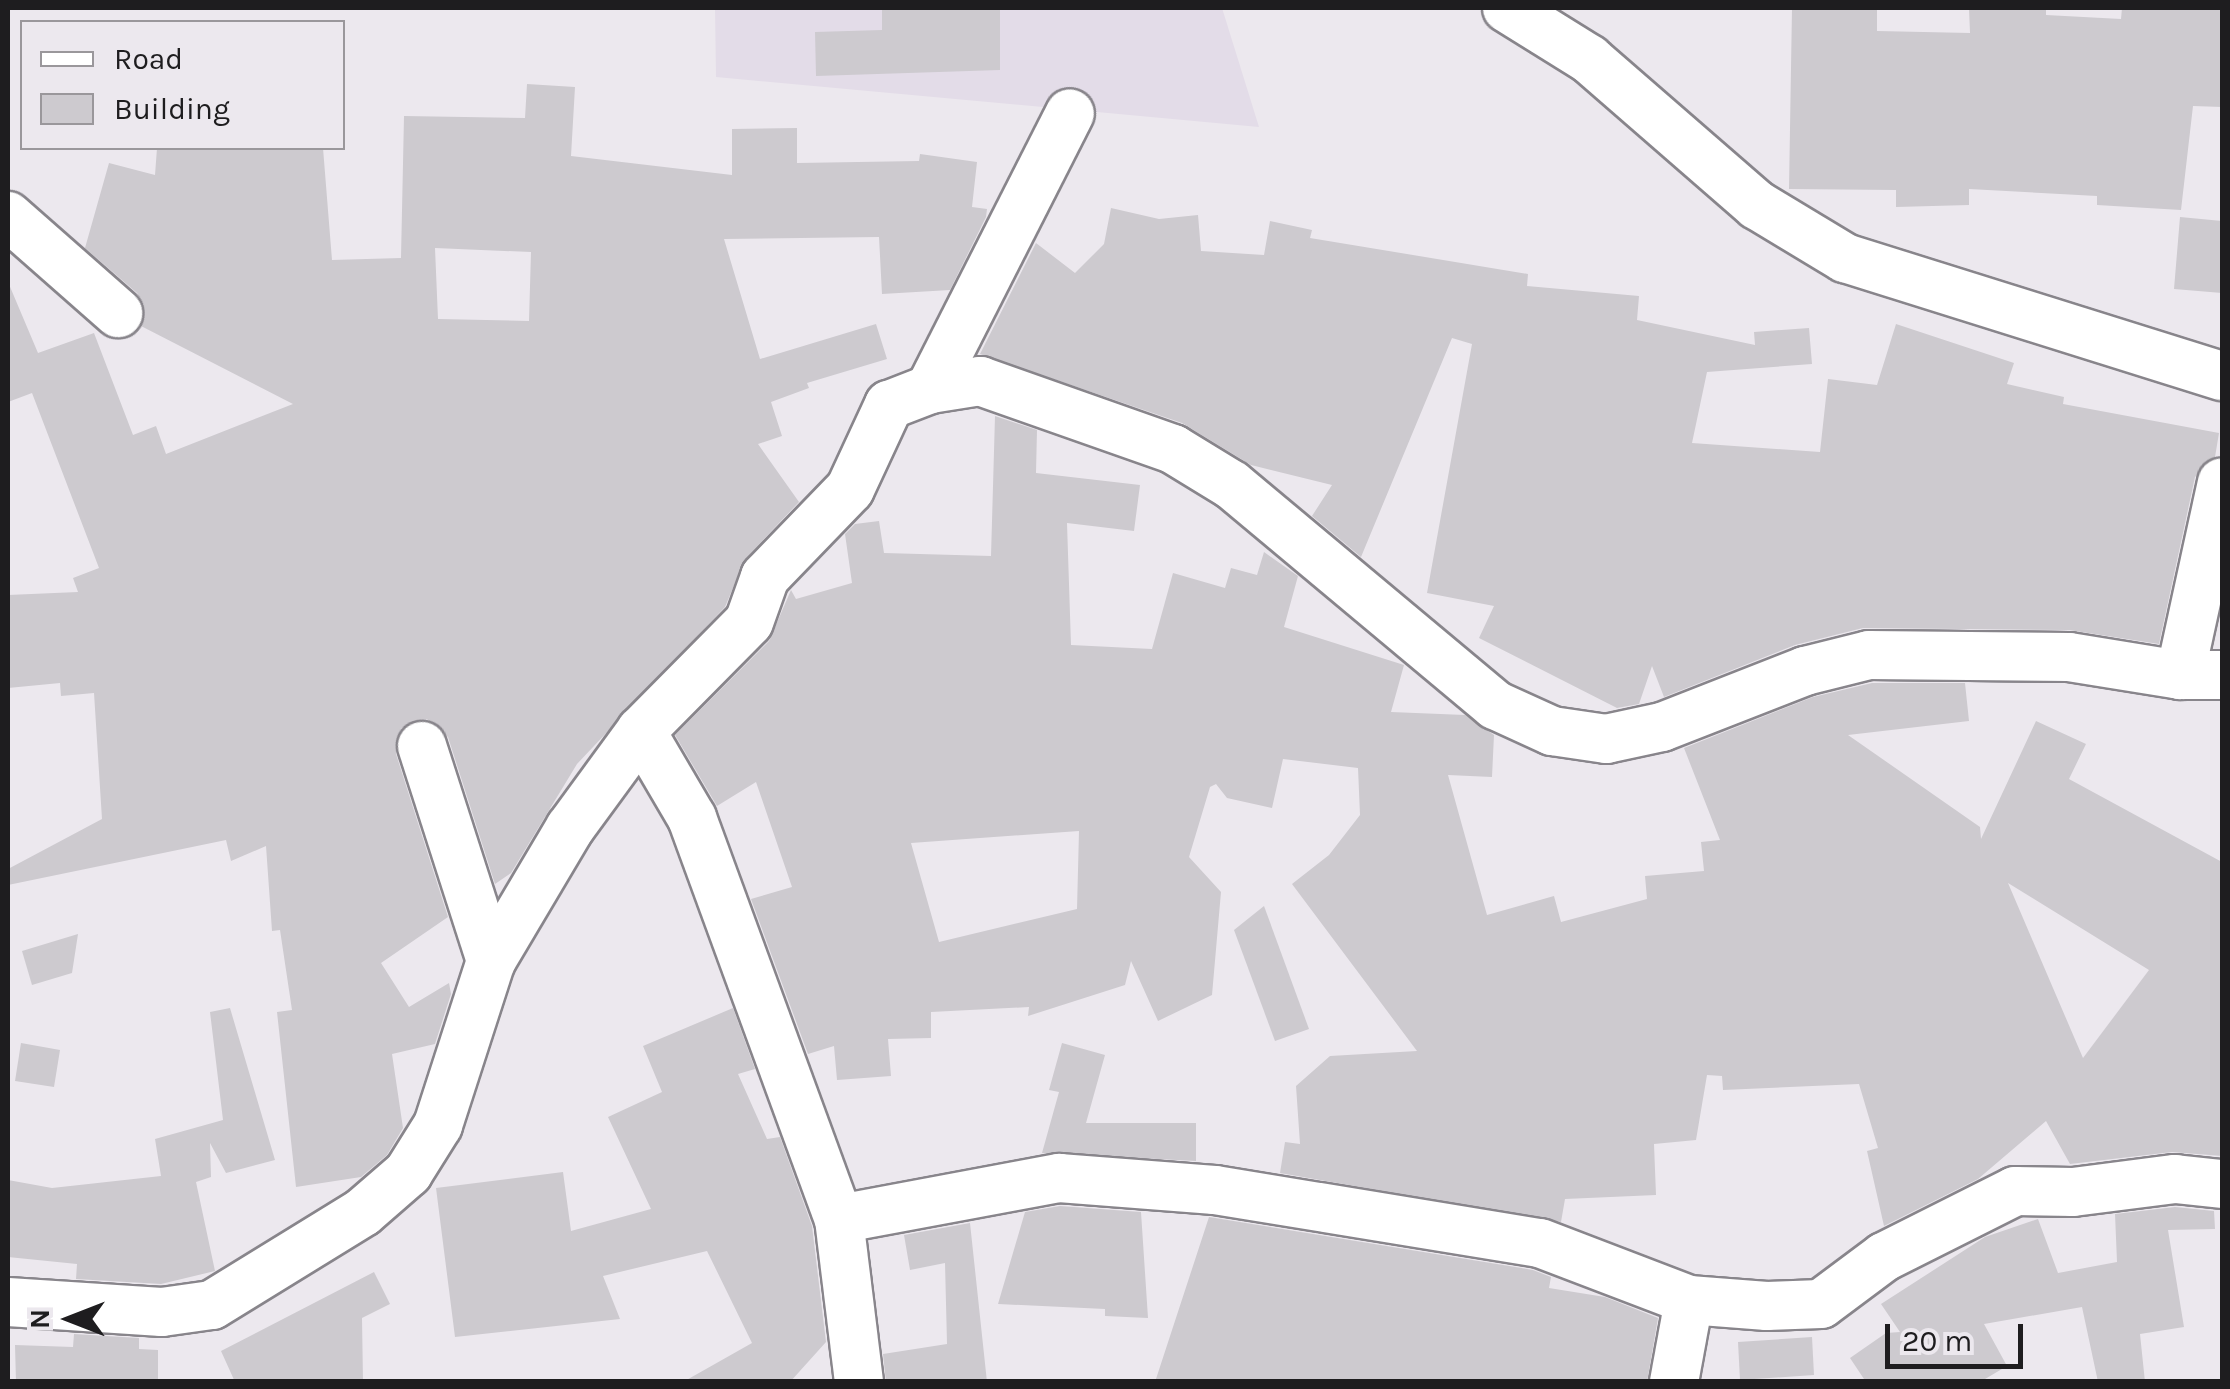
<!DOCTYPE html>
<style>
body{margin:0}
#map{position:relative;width:2230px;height:1389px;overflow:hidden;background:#ece8ee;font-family:Karla,sans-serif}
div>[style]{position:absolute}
.built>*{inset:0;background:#e3dce8}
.building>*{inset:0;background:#cdcacf}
.roads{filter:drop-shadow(2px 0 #88858b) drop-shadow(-2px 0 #88858b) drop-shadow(0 2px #88858b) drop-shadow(0 -2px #88858b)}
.street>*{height:48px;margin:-24px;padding:0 24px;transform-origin:24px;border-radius:24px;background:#fff}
span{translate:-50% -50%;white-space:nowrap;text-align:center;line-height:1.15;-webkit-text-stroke:8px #ece8ee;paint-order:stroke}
.frame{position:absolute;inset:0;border:10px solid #1e1d1f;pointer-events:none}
.legend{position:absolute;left:20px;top:20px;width:325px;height:130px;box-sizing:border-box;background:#ece8ee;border:2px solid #9a979b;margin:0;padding:12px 18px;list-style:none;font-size:30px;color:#1e1d1f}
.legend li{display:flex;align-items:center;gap:20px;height:50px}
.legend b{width:50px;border:2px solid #9a979b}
.north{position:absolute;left:20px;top:1269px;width:100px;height:100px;-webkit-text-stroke:8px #ece8ee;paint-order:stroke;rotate:270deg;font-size:28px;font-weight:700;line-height:40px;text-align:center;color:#1e1d1f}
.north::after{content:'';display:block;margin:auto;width:35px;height:45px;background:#1e1d1f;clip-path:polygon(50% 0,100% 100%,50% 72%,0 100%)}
.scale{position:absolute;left:1885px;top:1324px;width:138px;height:45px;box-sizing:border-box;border:5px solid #1e1d1f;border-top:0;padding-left:12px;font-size:30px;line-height:35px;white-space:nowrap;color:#1e1d1f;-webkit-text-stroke:8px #ece8ee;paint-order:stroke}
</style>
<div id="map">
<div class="built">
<div style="clip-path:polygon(715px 8px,1222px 8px,1259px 127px,716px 77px)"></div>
</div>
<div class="building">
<div style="clip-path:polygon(882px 8px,1000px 8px,1000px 70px,816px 76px,815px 32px,882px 30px)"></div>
<div style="clip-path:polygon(1792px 8px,1877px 8px,1877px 31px,1970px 33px,1969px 8px,2046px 8px,2046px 15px,2121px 19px,2122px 8px,2222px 8px,2222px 107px,2193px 106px,2181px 210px,2097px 205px,2097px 196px,1969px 189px,1969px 205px,1896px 207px,1896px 190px,1789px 189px)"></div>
<div style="clip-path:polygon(evenodd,527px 84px,575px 87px,571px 156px,732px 175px,732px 129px,797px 128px,797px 163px,919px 161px,920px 154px,977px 162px,972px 207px,987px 209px,986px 217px,950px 290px,882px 294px,879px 237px,724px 239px,760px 359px,876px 324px,887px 359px,807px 383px,809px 388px,771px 402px,782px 436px,758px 444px,799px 502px,745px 559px,725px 607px,577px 764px,511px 873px,495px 884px,448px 737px,427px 719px,401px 728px,396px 754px,448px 917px,381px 963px,409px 1007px,449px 983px,451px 994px,435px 1044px,392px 1054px,403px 1128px,387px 1155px,361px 1177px,296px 1187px,277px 1012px,292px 1010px,280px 930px,272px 931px,266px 846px,231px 861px,226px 840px,8px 885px,8px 869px,102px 819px,94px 693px,61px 696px,60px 683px,8px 688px,8px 595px,78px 592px,73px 578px,99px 568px,32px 393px,8px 402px,8px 282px,38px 353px,94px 333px,133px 435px,156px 426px,166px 454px,293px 404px,141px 326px,144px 305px,137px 293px,85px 248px,109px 163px,155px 175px,157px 148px,323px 148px,332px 260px,401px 258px,404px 116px,525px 118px,527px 84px,435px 248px,531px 252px,529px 321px,438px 319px,435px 248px)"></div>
<div style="clip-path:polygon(1111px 208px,1159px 219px,1198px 215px,1201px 251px,1264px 255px,1270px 221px,1312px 230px,1310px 238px,1528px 274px,1527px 286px,1639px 296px,1637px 320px,1755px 345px,1754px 332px,1809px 328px,1812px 364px,1707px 372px,1692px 443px,1820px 452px,1828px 379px,1877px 385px,1896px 324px,2014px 363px,2007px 384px,2064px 397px,2063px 404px,2219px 433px,2215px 457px,2195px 477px,2159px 644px,2069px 630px,1863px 628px,1795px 645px,1664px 697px,1652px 666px,1639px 704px,1617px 708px,1479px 638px,1494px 606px,1427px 593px,1472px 344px,1452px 338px,1361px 557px,1312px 516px,1332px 485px,1251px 465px,1182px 423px,980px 354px,1036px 243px,1075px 273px,1104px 244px)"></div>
<div style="clip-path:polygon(2180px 217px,2222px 221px,2222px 293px,2174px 289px)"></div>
<div style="clip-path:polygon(evenodd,995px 416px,1037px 430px,1036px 473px,1140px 485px,1134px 531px,1067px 523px,1071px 645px,1152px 649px,1173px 573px,1225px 588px,1231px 568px,1257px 575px,1264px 552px,1298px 576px,1284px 627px,1404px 665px,1391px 712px,1465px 715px,1494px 735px,1492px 777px,1448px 775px,1487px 915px,1554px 896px,1561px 922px,1647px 899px,1645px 876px,1704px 871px,1701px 842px,1720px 840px,1684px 748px,1813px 697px,1872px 683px,1965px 683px,1969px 721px,1848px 735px,1980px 827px,1981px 839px,2036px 721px,2086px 744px,2069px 779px,2222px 862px,2222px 1156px,2172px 1152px,2070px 1164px,2046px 1121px,1978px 1179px,1884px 1226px,1867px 1151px,1878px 1148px,1859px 1084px,1723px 1090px,1722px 1076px,1707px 1075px,1696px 1140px,1654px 1144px,1656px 1195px,1565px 1199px,1561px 1222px,1280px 1173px,1285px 1142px,1300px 1144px,1296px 1086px,1330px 1056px,1417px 1051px,1292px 884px,1329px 855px,1360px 815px,1358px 768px,1283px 759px,1272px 808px,1227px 798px,1216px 784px,1210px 787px,1189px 857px,1221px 892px,1212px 995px,1158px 1021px,1131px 961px,1125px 985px,1028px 1016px,1029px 1007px,931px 1012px,931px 1038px,888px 1039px,891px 1076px,837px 1080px,834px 1046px,808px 1054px,751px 899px,792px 887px,756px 782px,717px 806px,675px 735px,769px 641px,791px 590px,796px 599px,852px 583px,845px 534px,855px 524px,879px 521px,884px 553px,991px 556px,995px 416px,1079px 831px,1077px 909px,939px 942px,911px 843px,1079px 831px,995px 416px,2008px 883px,2149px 970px,2083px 1058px,2008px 883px)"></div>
<div style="clip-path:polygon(1264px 906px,1309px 1029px,1275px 1041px,1234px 930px)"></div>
<div style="clip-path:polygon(78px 934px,72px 973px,32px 985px,22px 951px)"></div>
<div style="clip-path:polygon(230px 1008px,275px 1160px,226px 1173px,210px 1143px,211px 1177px,196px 1182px,215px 1271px,161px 1284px,76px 1279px,77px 1264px,8px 1257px,8px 1180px,52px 1188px,161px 1176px,155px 1139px,223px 1120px,210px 1012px)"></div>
<div style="clip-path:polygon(733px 1008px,755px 1069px,738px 1074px,767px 1139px,780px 1137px,812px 1226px,826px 1342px,790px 1382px,683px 1382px,752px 1343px,707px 1251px,603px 1276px,620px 1319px,455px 1337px,436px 1188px,563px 1172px,571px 1231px,651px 1209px,608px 1117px,662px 1092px,643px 1046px)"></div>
<div style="clip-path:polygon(21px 1043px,60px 1050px,54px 1087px,15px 1081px)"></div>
<div style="clip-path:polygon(1062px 1043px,1105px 1055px,1086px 1123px,1196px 1123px,1196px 1161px,1042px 1153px,1059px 1092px,1049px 1090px)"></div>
<div style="clip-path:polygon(1060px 1206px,1141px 1212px,1148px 1318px,1105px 1316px,1105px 1309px,998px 1304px,1025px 1212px)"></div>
<div style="clip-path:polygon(2175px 1207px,2214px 1211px,2215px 1229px,2168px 1230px,2184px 1327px,2140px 1334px,2145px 1382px,2098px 1382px,2082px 1307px,1984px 1324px,2007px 1366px,1980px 1382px,1866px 1382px,1850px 1358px,1886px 1333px,1900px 1332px,1881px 1304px,1985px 1237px,2038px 1219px,2058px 1273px,2117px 1262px,2115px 1214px)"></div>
<div style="clip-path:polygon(1209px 1217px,1533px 1270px,1551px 1277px,1549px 1288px,1605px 1297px,1658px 1318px,1647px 1382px,1155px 1382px)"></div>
<div style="clip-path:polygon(970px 1223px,987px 1382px,886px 1382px,883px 1354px,947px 1344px,945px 1263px,910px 1270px,904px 1235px)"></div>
<div style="clip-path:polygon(374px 1272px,390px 1304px,362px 1318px,363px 1382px,235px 1382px,221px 1351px)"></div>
<div style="clip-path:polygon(74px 1334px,139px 1338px,139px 1349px,158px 1350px,158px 1382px,16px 1382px,15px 1345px,73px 1347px)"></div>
<div style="clip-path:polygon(1812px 1337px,1814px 1375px,1740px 1380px,1738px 1342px)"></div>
</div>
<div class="roads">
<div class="street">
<div style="left:1507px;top:8px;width:97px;rotate:31.9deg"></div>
<div style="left:1589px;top:59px;width:223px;rotate:41deg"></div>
<div style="left:1757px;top:205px;width:103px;rotate:31.1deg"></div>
<div style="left:1845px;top:258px;width:395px;rotate:17.4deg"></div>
<div style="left:8px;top:216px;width:147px;rotate:41.4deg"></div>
<div style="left:930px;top:389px;width:309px;rotate:-63.1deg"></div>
<div style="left:2180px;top:675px;width:197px;rotate:-77.7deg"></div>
<div style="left:641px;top:731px;width:101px;rotate:59.6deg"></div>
<div style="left:692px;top:818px;width:427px;rotate:69.9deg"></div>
<div style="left:839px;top:1219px;width:164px;rotate:83deg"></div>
<div style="left:422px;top:746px;width:226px;rotate:72.2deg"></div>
<div style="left:839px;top:1219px;width:224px;rotate:-10.6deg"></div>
<div style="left:1059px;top:1178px;width:156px;rotate:4.4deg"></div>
<div style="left:1215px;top:1190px;width:329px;rotate:9.3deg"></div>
<div style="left:1540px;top:1243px;width:160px;rotate:20.9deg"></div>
<div style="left:1689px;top:1300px;width:78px;rotate:4.4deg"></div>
<div style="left:1767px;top:1306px;width:54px;rotate:-2.1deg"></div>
<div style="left:1821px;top:1304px;width:79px;rotate:-36.7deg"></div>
<div style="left:1884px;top:1257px;width:147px;rotate:-26.7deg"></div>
<div style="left:2015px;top:1191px;width:58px;rotate:1deg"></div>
<div style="left:2073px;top:1192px;width:103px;rotate:-7.3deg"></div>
<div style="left:2175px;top:1179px;width:47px;rotate:6.1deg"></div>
<div style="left:8px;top:1302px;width:154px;rotate:3.7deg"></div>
<div style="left:162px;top:1312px;width:50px;rotate:-8deg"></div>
<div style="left:212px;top:1305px;width:177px;rotate:-31.6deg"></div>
<div style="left:363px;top:1212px;width:60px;rotate:-40.9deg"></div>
<div style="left:408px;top:1173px;width:57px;rotate:-58deg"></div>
<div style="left:438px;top:1125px;width:172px;rotate:-72.1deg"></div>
<div style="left:491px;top:961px;width:155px;rotate:-59.3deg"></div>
<div style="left:570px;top:828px;width:120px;rotate:-53.8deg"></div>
<div style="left:641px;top:731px;width:153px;rotate:-45.3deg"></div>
<div style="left:749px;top:622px;width:48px;rotate:-70.4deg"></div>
<div style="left:765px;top:577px;width:122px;rotate:-46deg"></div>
<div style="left:850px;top:489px;width:93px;rotate:-65.1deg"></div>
<div style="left:889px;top:405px;width:44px;rotate:-21.3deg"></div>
<div style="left:930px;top:389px;width:51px;rotate:-9.1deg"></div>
<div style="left:980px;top:381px;width:205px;rotate:19.4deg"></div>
<div style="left:1173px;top:449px;width:69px;rotate:31.4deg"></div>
<div style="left:1232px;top:485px;width:343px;rotate:39.9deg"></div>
<div style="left:1495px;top:705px;width:63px;rotate:24.5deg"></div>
<div style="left:1552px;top:731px;width:55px;rotate:8.4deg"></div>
<div style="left:1606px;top:739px;width:57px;rotate:-12.1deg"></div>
<div style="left:1662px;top:727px;width:154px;rotate:-21.4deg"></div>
<div style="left:1805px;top:671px;width:66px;rotate:-14deg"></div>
<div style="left:1869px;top:655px;width:200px;rotate:0.6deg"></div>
<div style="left:2069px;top:657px;width:112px;rotate:9.2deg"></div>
<div style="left:2180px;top:675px;width:42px"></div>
<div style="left:1674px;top:1382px;width:83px;rotate:-79.6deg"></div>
</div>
</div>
<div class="frame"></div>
<ul class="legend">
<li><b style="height:12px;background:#fff"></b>Road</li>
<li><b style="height:28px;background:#cdcacf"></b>Building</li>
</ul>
<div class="north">N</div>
<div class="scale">20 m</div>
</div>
